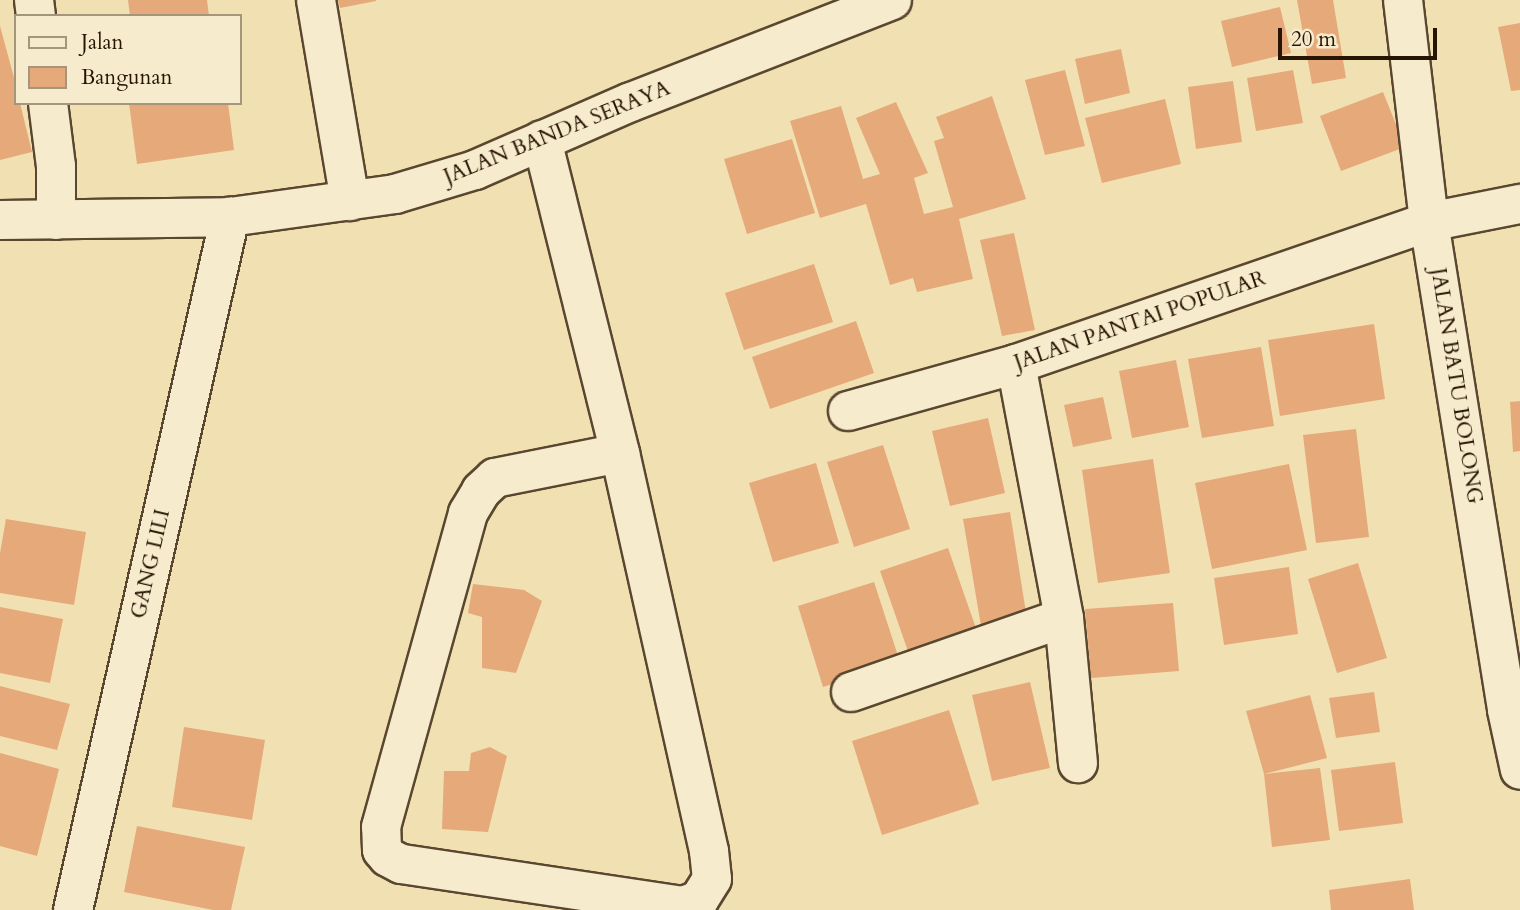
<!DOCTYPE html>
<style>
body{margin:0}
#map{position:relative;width:1520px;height:910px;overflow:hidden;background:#f1e1b2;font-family:Cardo,serif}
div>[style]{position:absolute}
.building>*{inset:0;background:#e5a97a}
.roads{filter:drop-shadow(2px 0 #5a472f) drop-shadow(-2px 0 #5a472f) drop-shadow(0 2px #5a472f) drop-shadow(0 -2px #5a472f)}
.minor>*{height:38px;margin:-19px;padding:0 19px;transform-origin:19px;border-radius:19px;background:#f6eccd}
span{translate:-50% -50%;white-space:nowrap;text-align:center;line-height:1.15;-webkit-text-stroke:6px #f6eccd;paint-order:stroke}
.street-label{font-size:21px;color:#271403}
.legend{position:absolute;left:14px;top:14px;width:228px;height:91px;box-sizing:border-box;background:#f6eccd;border:2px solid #a3967c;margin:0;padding:9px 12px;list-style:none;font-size:21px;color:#271403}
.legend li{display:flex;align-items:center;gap:14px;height:35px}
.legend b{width:35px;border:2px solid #a3967c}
.scale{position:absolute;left:1278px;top:28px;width:159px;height:32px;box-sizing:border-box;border:4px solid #271403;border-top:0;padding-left:9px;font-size:21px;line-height:24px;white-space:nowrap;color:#271403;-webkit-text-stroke:5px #f6eccd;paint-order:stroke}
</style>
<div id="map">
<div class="building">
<div style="clip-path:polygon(128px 0,207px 0,209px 16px,130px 16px)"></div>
<div style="clip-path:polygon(338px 0,376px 0,376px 1px,340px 8px)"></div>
<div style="clip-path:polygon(1297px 0,1333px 0,1346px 78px,1312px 84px)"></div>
<div style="clip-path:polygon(1280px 7px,1291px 53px,1232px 67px,1221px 21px)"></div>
<div style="clip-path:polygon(1520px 23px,1520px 90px,1511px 91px,1498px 27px)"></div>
<div style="clip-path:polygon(0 26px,16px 85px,16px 103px,20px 103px,32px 152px,0 160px)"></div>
<div style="clip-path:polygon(1121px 49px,1130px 93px,1085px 104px,1075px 59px)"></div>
<div style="clip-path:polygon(1065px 70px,1085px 146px,1045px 155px,1025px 80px)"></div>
<div style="clip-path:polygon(1293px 70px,1303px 123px,1256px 131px,1247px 78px)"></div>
<div style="clip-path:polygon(1233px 81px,1242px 142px,1196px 149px,1188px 87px)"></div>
<div style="clip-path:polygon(1383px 92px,1405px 147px,1341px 171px,1320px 116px)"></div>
<div style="clip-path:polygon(992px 96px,1026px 199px,959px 219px,973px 279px,917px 292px,913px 278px,890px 285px,866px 204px,820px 218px,790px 121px,841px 106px,863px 179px,880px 174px,856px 118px,896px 102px,928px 173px,914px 178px,924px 214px,953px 207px,934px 141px,944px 138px,936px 117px)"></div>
<div style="clip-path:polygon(1165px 99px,1181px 164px,1102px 183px,1085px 118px)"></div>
<div style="clip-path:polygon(129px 103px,228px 103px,234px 150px,137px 164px)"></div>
<div style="clip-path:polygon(792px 139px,815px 213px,747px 234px,724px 159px)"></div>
<div style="clip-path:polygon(1014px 233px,1035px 330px,1002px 336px,980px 240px)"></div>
<div style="clip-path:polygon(814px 264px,833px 322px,744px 350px,725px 293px)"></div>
<div style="clip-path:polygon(856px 321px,874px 373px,770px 409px,752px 357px)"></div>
<div style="clip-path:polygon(1374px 324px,1385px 399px,1280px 416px,1268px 340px)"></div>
<div style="clip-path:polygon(1261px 347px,1274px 426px,1202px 438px,1188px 359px)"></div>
<div style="clip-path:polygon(1176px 360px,1189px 427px,1132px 438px,1119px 371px)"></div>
<div style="clip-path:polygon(1103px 397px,1112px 439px,1073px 447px,1064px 405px)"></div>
<div style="clip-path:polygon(1520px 401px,1520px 451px,1513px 452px,1510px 402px)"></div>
<div style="clip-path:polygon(988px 418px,1005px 493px,950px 506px,932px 431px)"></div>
<div style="clip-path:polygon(1356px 429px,1369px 537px,1316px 543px,1303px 435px)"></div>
<div style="clip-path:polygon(883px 445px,910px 529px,854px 547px,827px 462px)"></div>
<div style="clip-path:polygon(1153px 459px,1170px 573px,1098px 583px,1082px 470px)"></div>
<div style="clip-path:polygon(816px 463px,839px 543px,773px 562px,749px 483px)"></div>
<div style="clip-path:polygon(1289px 464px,1307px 550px,1212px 569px,1195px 483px)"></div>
<div style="clip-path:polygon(1010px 512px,1027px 619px,981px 626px,963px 519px)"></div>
<div style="clip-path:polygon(6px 519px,86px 532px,74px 605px,0 593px,0 553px)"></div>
<div style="clip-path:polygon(948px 548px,978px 634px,910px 657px,880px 571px)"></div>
<div style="clip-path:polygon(1358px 563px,1387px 658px,1337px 673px,1308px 579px)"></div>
<div style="clip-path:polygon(1289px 567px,1298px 634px,1224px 645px,1214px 578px)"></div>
<div style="clip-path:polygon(874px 582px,900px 662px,823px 687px,798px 606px)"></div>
<div style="clip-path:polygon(473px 584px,524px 590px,542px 601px,516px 673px,482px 668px,482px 617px,468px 613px)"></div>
<div style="clip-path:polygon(1173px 603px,1179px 671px,1091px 678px,1085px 609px)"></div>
<div style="clip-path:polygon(0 607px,63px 619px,50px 683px,0 673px)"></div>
<div style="clip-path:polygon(1030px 682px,1050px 768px,992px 781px,972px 695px)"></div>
<div style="clip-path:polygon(0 686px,70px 704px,57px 750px,0 736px)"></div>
<div style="clip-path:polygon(1374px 692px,1380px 732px,1336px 738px,1329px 698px)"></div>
<div style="clip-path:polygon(1310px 695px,1327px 758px,1264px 774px,1246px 711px)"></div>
<div style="clip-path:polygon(949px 710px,979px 804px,882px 835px,852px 741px)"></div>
<div style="clip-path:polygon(184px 727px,265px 740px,252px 820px,172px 807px)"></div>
<div style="clip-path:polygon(490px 747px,507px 756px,488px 832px,442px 829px,444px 771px,469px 771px,471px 753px)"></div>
<div style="clip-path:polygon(0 753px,59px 769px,37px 856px,0 846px)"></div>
<div style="clip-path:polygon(1395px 762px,1403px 823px,1339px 831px,1331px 770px)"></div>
<div style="clip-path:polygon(1320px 768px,1330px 840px,1272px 847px,1264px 774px)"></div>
<div style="clip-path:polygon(137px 826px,245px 847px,231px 910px,213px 910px,124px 892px)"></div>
<div style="clip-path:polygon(1410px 879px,1414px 910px,1331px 910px,1329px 890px)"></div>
</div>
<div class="roads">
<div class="minor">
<div style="left:34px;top:0;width:16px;rotate:83deg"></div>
<div style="left:316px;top:0;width:204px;rotate:80.4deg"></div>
<div style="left:1403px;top:0;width:224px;rotate:83.3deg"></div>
<div style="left:1429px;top:222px;width:494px;rotate:80.9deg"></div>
<div style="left:1507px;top:710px;width:61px;rotate:77.8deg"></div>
<div style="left:48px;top:103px;width:64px;rotate:82.8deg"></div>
<div style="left:56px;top:166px;width:54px;rotate:90deg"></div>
<div style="left:542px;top:140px;width:323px;rotate:76deg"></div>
<div style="left:620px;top:453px;width:408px;rotate:77.4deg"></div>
<div style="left:709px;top:851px;width:28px;rotate:84deg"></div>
<div style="left:712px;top:879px;width:25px;rotate:122deg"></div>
<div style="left:699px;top:900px;width:17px;rotate:159deg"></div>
<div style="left:683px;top:906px;width:285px;rotate:-171.5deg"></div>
<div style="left:401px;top:864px;width:15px;rotate:-152deg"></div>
<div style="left:388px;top:857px;width:9px;rotate:-131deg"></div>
<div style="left:382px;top:850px;width:23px;rotate:-92deg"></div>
<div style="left:381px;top:827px;width:326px;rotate:-74.5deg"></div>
<div style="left:468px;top:513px;width:26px;rotate:-59deg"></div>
<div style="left:481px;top:491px;width:19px;rotate:-43deg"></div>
<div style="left:495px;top:478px;width:127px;rotate:-11.3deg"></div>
<div style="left:0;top:220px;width:230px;rotate:-0.7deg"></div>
<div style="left:230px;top:217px;width:167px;rotate:-7.9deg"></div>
<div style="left:395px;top:194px;width:84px;rotate:-16.7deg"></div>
<div style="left:475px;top:170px;width:170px;rotate:-23.6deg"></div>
<div style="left:631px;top:102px;width:280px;rotate:-21.3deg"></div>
<div style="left:1016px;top:364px;width:258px;rotate:79.3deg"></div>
<div style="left:1064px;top:618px;width:146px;rotate:84.5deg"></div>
<div style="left:848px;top:411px;width:174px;rotate:-15.6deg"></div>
<div style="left:1016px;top:364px;width:437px;rotate:-19deg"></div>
<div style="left:1429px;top:222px;width:93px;rotate:-11.2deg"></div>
<div style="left:851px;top:692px;width:225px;rotate:-19.2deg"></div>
<div style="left:73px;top:910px;width:711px;rotate:-77.24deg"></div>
</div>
</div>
<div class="street-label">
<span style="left:557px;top:133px;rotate:-22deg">JALAN BANDA SERAYA</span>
<span style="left:1140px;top:321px;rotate:-19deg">JALAN PANTAI POPULAR</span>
<span style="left:1456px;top:386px;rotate:81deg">JALAN BATU BOLONG</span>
<span style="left:151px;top:564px;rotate:-77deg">GANG LILI</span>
</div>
<ul class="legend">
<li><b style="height:9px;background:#f6eccd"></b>Jalan</li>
<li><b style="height:19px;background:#e5a97a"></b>Bangunan</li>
</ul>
<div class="scale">20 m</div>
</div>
